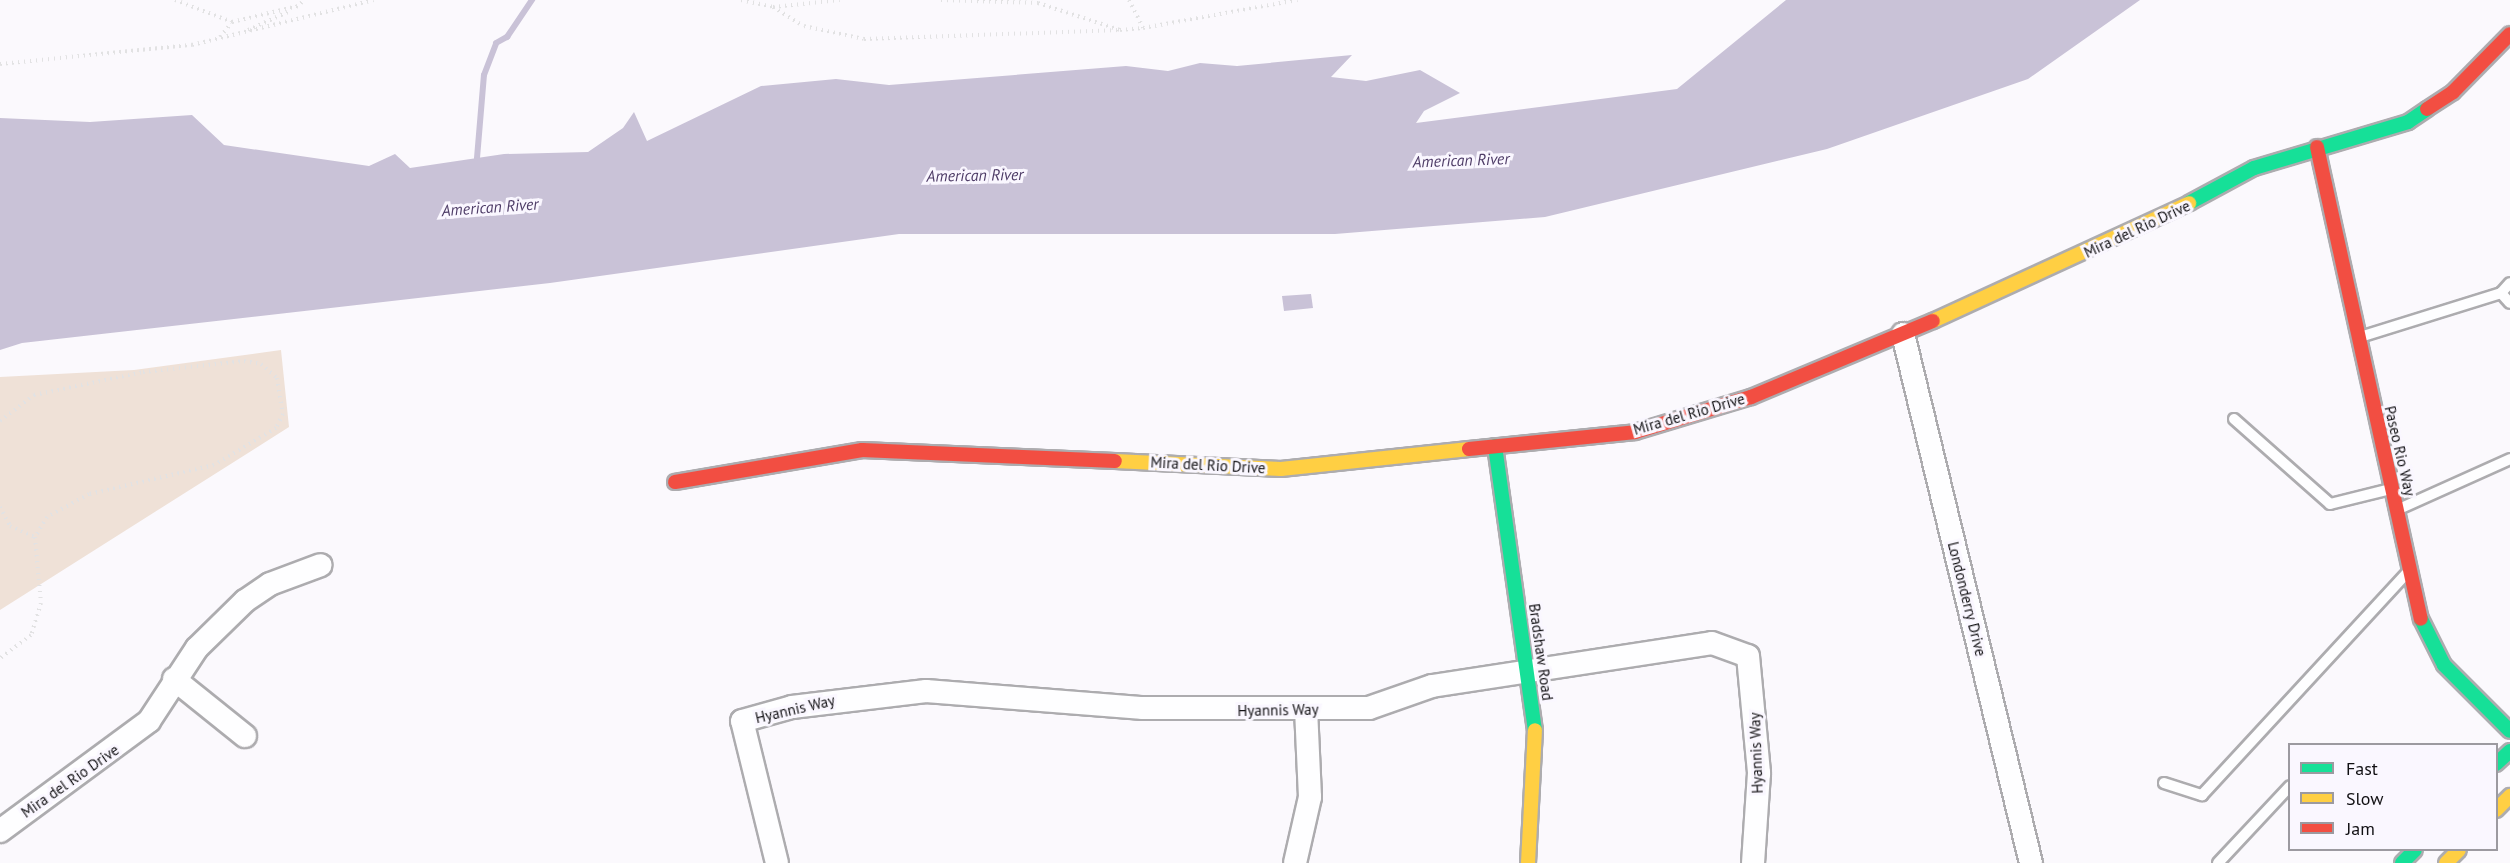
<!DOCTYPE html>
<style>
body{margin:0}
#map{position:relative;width:2510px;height:863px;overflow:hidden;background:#fbf9fd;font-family:"PT Sans",sans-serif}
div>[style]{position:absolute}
.green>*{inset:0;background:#efe1d7}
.water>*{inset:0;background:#c9c2d7}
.stream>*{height:6px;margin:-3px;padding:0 3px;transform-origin:3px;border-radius:3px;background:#c9c2d7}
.path>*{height:4px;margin-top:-2px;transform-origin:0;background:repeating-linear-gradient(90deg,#e2e2e3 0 1.5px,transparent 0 6px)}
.roads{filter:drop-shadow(2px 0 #adacaf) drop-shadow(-2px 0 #adacaf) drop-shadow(0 2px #adacaf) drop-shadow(0 -2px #adacaf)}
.lane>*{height:10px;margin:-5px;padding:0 5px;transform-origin:5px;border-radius:5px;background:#fefeff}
.street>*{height:22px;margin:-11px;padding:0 11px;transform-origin:11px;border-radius:11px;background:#fefeff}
.fast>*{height:14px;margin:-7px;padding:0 7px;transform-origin:7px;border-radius:7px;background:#16e098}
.slow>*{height:14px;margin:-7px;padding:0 7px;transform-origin:7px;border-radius:7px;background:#ffcf43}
.jam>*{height:14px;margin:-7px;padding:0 7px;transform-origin:7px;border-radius:7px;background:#f24e42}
span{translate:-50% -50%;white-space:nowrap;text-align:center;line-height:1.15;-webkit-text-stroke:6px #faf7ff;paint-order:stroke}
.street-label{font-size:15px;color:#100f12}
.water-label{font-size:16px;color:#4e3c67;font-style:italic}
.legend{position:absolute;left:2288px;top:743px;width:210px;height:108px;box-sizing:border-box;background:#faf7ff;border:2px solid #9c9aa0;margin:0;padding:8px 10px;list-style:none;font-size:18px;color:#100f12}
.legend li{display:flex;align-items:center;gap:12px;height:30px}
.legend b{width:30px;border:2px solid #9c9aa0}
</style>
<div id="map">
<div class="green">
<div style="clip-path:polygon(281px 350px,289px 427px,0 610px,0 377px,134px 370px)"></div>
</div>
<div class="water">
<div style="clip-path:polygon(1786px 0,2140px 0,2028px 79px,1827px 149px,1545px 217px,1335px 234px,899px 234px,550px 283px,22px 343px,0 350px,0 118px,90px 122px,192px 115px,224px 145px,369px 166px,395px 154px,410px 168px,504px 154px,588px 152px,623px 128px,634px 112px,647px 141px,761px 86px,836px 79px,889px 85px,1126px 66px,1168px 71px,1200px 63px,1237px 66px,1352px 55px,1331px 77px,1366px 81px,1420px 70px,1460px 93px,1424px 111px,1416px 123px,1677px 89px)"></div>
<div style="clip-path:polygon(1311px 294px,1313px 308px,1284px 311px,1282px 296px)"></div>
</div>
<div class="stream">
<div style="left:477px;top:158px;width:83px;rotate:-85.2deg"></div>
<div style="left:484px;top:75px;width:34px;rotate:-69deg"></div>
<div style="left:496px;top:43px;width:13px;rotate:-29deg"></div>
<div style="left:507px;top:37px;width:45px;rotate:-56deg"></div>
</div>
<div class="path">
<div style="left:175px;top:0;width:61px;rotate:21.1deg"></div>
<div style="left:232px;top:22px;width:68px;rotate:-13.6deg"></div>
<div style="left:741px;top:0;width:33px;rotate:12deg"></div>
<div style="left:773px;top:7px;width:67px;rotate:-6deg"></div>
<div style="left:941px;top:0;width:97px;rotate:1.8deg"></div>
<div style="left:1038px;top:3px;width:86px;rotate:18.2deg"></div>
<div style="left:1120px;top:30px;width:23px;rotate:-5deg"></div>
<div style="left:1129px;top:0;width:31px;rotate:63deg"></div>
<div style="left:1143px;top:28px;width:157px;rotate:-10.3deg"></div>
<div style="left:296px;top:7px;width:11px;rotate:-38deg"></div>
<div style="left:773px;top:7px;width:36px;rotate:32deg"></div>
<div style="left:804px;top:26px;width:61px;rotate:12.2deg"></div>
<div style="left:864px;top:39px;width:256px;rotate:-2deg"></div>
<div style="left:248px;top:30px;width:46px;rotate:-24.3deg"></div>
<div style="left:220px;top:37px;width:19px;rotate:-51deg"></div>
<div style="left:0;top:64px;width:193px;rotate:-5.7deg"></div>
<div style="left:192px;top:45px;width:187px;rotate:-13.9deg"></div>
<div style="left:0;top:421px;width:43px;rotate:-37.4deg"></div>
<div style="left:34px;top:395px;width:111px;rotate:-11.9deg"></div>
<div style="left:143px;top:372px;width:102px;rotate:-6.2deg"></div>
<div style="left:244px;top:361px;width:17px;rotate:10deg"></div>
<div style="left:261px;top:364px;width:21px;rotate:41deg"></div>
<div style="left:277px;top:378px;width:36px;rotate:81deg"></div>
<div style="left:283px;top:414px;width:16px;rotate:117deg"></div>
<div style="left:276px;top:428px;width:72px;rotate:149.2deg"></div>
<div style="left:214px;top:465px;width:128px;rotate:166.9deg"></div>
<div style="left:89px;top:494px;width:48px;rotate:151.3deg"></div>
<div style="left:47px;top:517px;width:23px;rotate:121deg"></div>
<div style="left:0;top:507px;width:21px;rotate:62deg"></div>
<div style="left:10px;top:526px;width:27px;rotate:24deg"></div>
<div style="left:35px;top:537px;width:66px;rotate:84.8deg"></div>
<div style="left:41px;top:603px;width:34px;rotate:107deg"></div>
<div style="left:31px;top:635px;width:39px;rotate:143deg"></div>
</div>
<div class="roads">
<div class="lane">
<div style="left:2501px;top:293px;width:13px;rotate:48deg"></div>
<div style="left:2360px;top:337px;width:148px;rotate:-17.3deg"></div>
<div style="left:2501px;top:293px;width:13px;rotate:-48deg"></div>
<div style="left:2234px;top:419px;width:128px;rotate:41.5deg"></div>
<div style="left:2330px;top:504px;width:63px;rotate:-13.8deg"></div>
<div style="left:2399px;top:509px;width:122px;rotate:-24.2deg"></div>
<div style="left:2164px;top:783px;width:40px;rotate:18deg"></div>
<div style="left:2202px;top:795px;width:301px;rotate:-47.3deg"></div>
<div style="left:2218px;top:863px;width:105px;rotate:-46.9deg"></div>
</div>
<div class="street">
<div style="left:1903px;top:334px;width:544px;rotate:76.4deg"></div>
<div style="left:174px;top:679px;width:91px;rotate:38.8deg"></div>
<div style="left:0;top:831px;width:185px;rotate:-36.4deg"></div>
<div style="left:149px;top:721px;width:87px;rotate:-56.7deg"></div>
<div style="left:197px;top:648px;width:67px;rotate:-44.4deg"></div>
<div style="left:245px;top:601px;width:30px;rotate:-34deg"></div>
<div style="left:270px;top:584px;width:54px;rotate:-20.4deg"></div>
<div style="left:777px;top:863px;width:146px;rotate:-103.8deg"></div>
<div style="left:742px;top:721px;width:52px;rotate:-15.6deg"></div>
<div style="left:792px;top:707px;width:135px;rotate:-6.8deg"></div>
<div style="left:926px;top:691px;width:218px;rotate:4.5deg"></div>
<div style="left:1143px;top:708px;width:226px"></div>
<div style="left:1369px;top:708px;width:67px;rotate:-19.2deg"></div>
<div style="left:1432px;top:686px;width:283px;rotate:-8.7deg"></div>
<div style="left:1712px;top:643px;width:38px;rotate:20deg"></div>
<div style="left:1748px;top:656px;width:118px;rotate:84.6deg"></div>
<div style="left:1759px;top:773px;width:90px;rotate:93.8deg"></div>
<div style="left:1295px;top:863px;width:68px;rotate:-77.2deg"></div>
<div style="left:1310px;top:797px;width:87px;rotate:-92.6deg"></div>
</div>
<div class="fast">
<div style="left:2189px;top:203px;width:74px;rotate:-28.3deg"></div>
<div style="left:2254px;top:168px;width:161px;rotate:-16.6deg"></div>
<div style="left:2408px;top:122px;width:23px;rotate:-34deg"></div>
<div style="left:1495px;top:446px;width:287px;rotate:82deg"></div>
<div style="left:2421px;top:619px;width:51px;rotate:63.4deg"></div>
<div style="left:2444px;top:665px;width:93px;rotate:45deg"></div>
<div style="left:2496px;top:764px;width:19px;rotate:-43deg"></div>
<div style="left:2402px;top:863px;width:18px;rotate:-45deg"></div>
</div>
<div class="slow">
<div style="left:1933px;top:321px;width:282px;rotate:-24.7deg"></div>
<div style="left:1115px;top:461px;width:166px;rotate:2.8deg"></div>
<div style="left:1281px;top:469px;width:189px;rotate:-6.1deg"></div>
<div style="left:2496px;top:810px;width:20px;rotate:-45deg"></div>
<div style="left:1528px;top:863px;width:133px;rotate:-87deg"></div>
<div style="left:2446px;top:863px;width:18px;rotate:-45deg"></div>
</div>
<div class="jam">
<div style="left:2427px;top:109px;width:31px;rotate:-33deg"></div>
<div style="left:2453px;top:92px;width:81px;rotate:-45.5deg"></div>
<div style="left:2317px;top:147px;width:483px;rotate:77.6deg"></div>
<div style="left:1469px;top:449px;width:167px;rotate:-5.8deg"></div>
<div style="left:1635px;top:432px;width:121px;rotate:-16.8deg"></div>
<div style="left:1751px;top:397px;width:197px;rotate:-22.7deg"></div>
<div style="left:675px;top:482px;width:190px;rotate:-9.7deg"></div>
<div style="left:862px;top:450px;width:253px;rotate:2.5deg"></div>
</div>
</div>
<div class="street-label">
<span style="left:2137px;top:229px;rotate:-25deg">Mira del Rio Drive</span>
<span style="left:1689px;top:414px;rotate:-16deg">Mira del Rio Drive</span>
<span style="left:2400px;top:451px;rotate:77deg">Paseo Rio Way</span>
<span style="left:1208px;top:465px;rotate:3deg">Mira del Rio Drive</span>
<span style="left:1967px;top:599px;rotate:76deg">Londonderry Drive</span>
<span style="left:1541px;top:652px;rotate:82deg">Bradshaw Road</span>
<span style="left:795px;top:709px;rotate:-13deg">Hyannis Way</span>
<span style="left:1278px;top:710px;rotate:-1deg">Hyannis Way</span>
<span style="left:1756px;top:753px;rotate:-92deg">Hyannis Way</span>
<span style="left:70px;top:781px;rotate:-35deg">Mira del Rio Drive</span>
</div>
<div class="water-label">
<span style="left:1461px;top:160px;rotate:-2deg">American River</span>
<span style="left:975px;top:175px;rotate:-1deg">American River</span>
<span style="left:490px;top:207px;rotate:-4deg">American River</span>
</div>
<ul class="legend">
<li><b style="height:8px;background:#16e098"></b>Fast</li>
<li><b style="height:8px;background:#ffcf43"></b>Slow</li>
<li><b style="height:8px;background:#f24e42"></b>Jam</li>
</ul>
</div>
